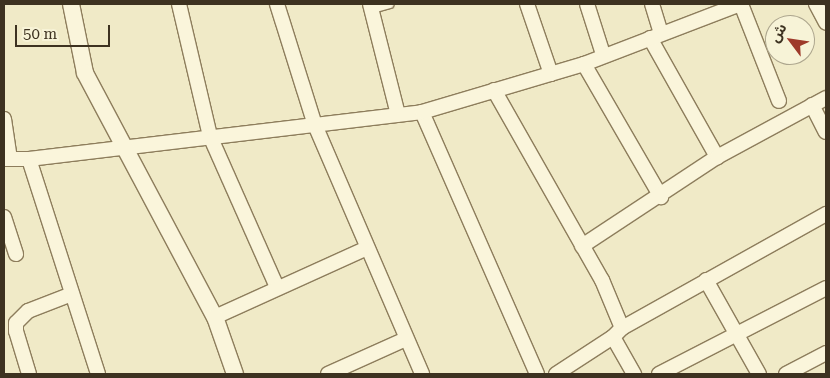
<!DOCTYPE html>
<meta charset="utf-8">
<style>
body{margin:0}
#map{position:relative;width:830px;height:378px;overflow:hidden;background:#f0eac7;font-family:"Roboto Serif","Noto Sans Arabic",serif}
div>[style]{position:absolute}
.roads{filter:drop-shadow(1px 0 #8d7d5c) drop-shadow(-1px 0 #8d7d5c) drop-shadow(0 1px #8d7d5c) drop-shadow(0 -1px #8d7d5c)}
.service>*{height:7px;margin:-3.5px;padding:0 3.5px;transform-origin:3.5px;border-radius:3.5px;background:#faf5db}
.minor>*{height:14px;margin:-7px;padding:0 7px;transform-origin:7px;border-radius:7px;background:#faf5db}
.tertiary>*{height:16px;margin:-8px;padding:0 8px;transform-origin:8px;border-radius:8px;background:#faf5db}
span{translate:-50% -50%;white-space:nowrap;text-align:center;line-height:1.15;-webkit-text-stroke:4px #f7f3d7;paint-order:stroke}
.frame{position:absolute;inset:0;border:5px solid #3d3220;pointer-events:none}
.north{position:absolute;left:765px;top:15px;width:50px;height:50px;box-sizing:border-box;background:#f7f3d7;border:1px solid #ada68e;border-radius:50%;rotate:301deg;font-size:14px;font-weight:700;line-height:20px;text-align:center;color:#3d3220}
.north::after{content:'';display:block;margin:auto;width:18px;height:22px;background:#9e3a2a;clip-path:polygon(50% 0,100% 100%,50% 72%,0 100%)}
.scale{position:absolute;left:15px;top:25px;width:95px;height:22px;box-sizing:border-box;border:2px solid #3d3220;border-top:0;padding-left:6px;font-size:15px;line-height:18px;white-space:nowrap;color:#3d3220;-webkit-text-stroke:4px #f7f3d7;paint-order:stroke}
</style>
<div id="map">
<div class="roads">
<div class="service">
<div style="left:372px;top:9px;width:18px;rotate:-16deg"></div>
</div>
<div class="minor">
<div style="left:179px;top:4px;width:136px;rotate:76.8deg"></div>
<div style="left:210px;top:136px;width:165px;rotate:66.1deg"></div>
<div style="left:277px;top:4px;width:127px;rotate:72.6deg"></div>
<div style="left:315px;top:125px;width:271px;rotate:66.7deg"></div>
<div style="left:370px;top:4px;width:114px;rotate:75.8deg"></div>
<div style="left:527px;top:4px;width:74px;rotate:71.1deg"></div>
<div style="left:587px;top:4px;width:52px;rotate:72.3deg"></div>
<div style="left:652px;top:4px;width:31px;rotate:73deg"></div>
<div style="left:741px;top:4px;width:104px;rotate:68.6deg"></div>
<div style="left:816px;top:4px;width:21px;rotate:62deg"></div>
<div style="left:650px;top:38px;width:137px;rotate:60.6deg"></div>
<div style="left:584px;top:64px;width:154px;rotate:59.9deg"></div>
<div style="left:494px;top:90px;width:219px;rotate:60.4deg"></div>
<div style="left:602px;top:280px;width:52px;rotate:67.4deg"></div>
<div style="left:812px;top:105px;width:30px;rotate:63deg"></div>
<div style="left:422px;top:112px;width:286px;rotate:66.3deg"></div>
<div style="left:4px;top:119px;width:40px;rotate:81.5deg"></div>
<div style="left:4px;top:159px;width:25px"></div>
<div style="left:29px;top:159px;width:396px;rotate:-6.8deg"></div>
<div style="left:422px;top:112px;width:169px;rotate:-16.5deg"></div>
<div style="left:584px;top:64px;width:167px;rotate:-21deg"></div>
<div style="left:29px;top:159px;width:226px;rotate:72.2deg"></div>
<div style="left:4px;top:217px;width:39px;rotate:72deg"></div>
<div style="left:582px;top:246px;width:162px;rotate:-33.4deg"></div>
<div style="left:717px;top:157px;width:124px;rotate:-28.4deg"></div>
<div style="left:706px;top:280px;width:108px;rotate:60.6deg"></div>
<div style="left:215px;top:317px;width:167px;rotate:-24.4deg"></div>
<div style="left:613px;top:337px;width:43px;rotate:60.4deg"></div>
<div style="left:29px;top:374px;width:45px;rotate:-106.8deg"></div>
<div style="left:16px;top:331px;width:8px;rotate:-90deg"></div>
<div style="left:16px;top:323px;width:17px;rotate:-45deg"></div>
<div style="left:28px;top:311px;width:47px;rotate:-21.1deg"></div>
<div style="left:328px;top:374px;width:85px;rotate:-24.2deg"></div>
<div style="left:556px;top:374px;width:68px;rotate:-33deg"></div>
<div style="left:613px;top:337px;width:13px;rotate:-45deg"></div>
<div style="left:622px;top:328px;width:234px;rotate:-29.2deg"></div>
<div style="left:659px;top:374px;width:188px;rotate:-27.2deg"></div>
<div style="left:786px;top:374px;width:45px;rotate:-27.7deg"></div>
</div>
<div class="tertiary">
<div style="left:71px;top:4px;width:70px;rotate:78.5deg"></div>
<div style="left:85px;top:73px;width:276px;rotate:62deg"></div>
<div style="left:215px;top:317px;width:60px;rotate:70.7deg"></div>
</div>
</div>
<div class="frame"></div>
<div class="north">ش</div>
<div class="scale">50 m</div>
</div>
